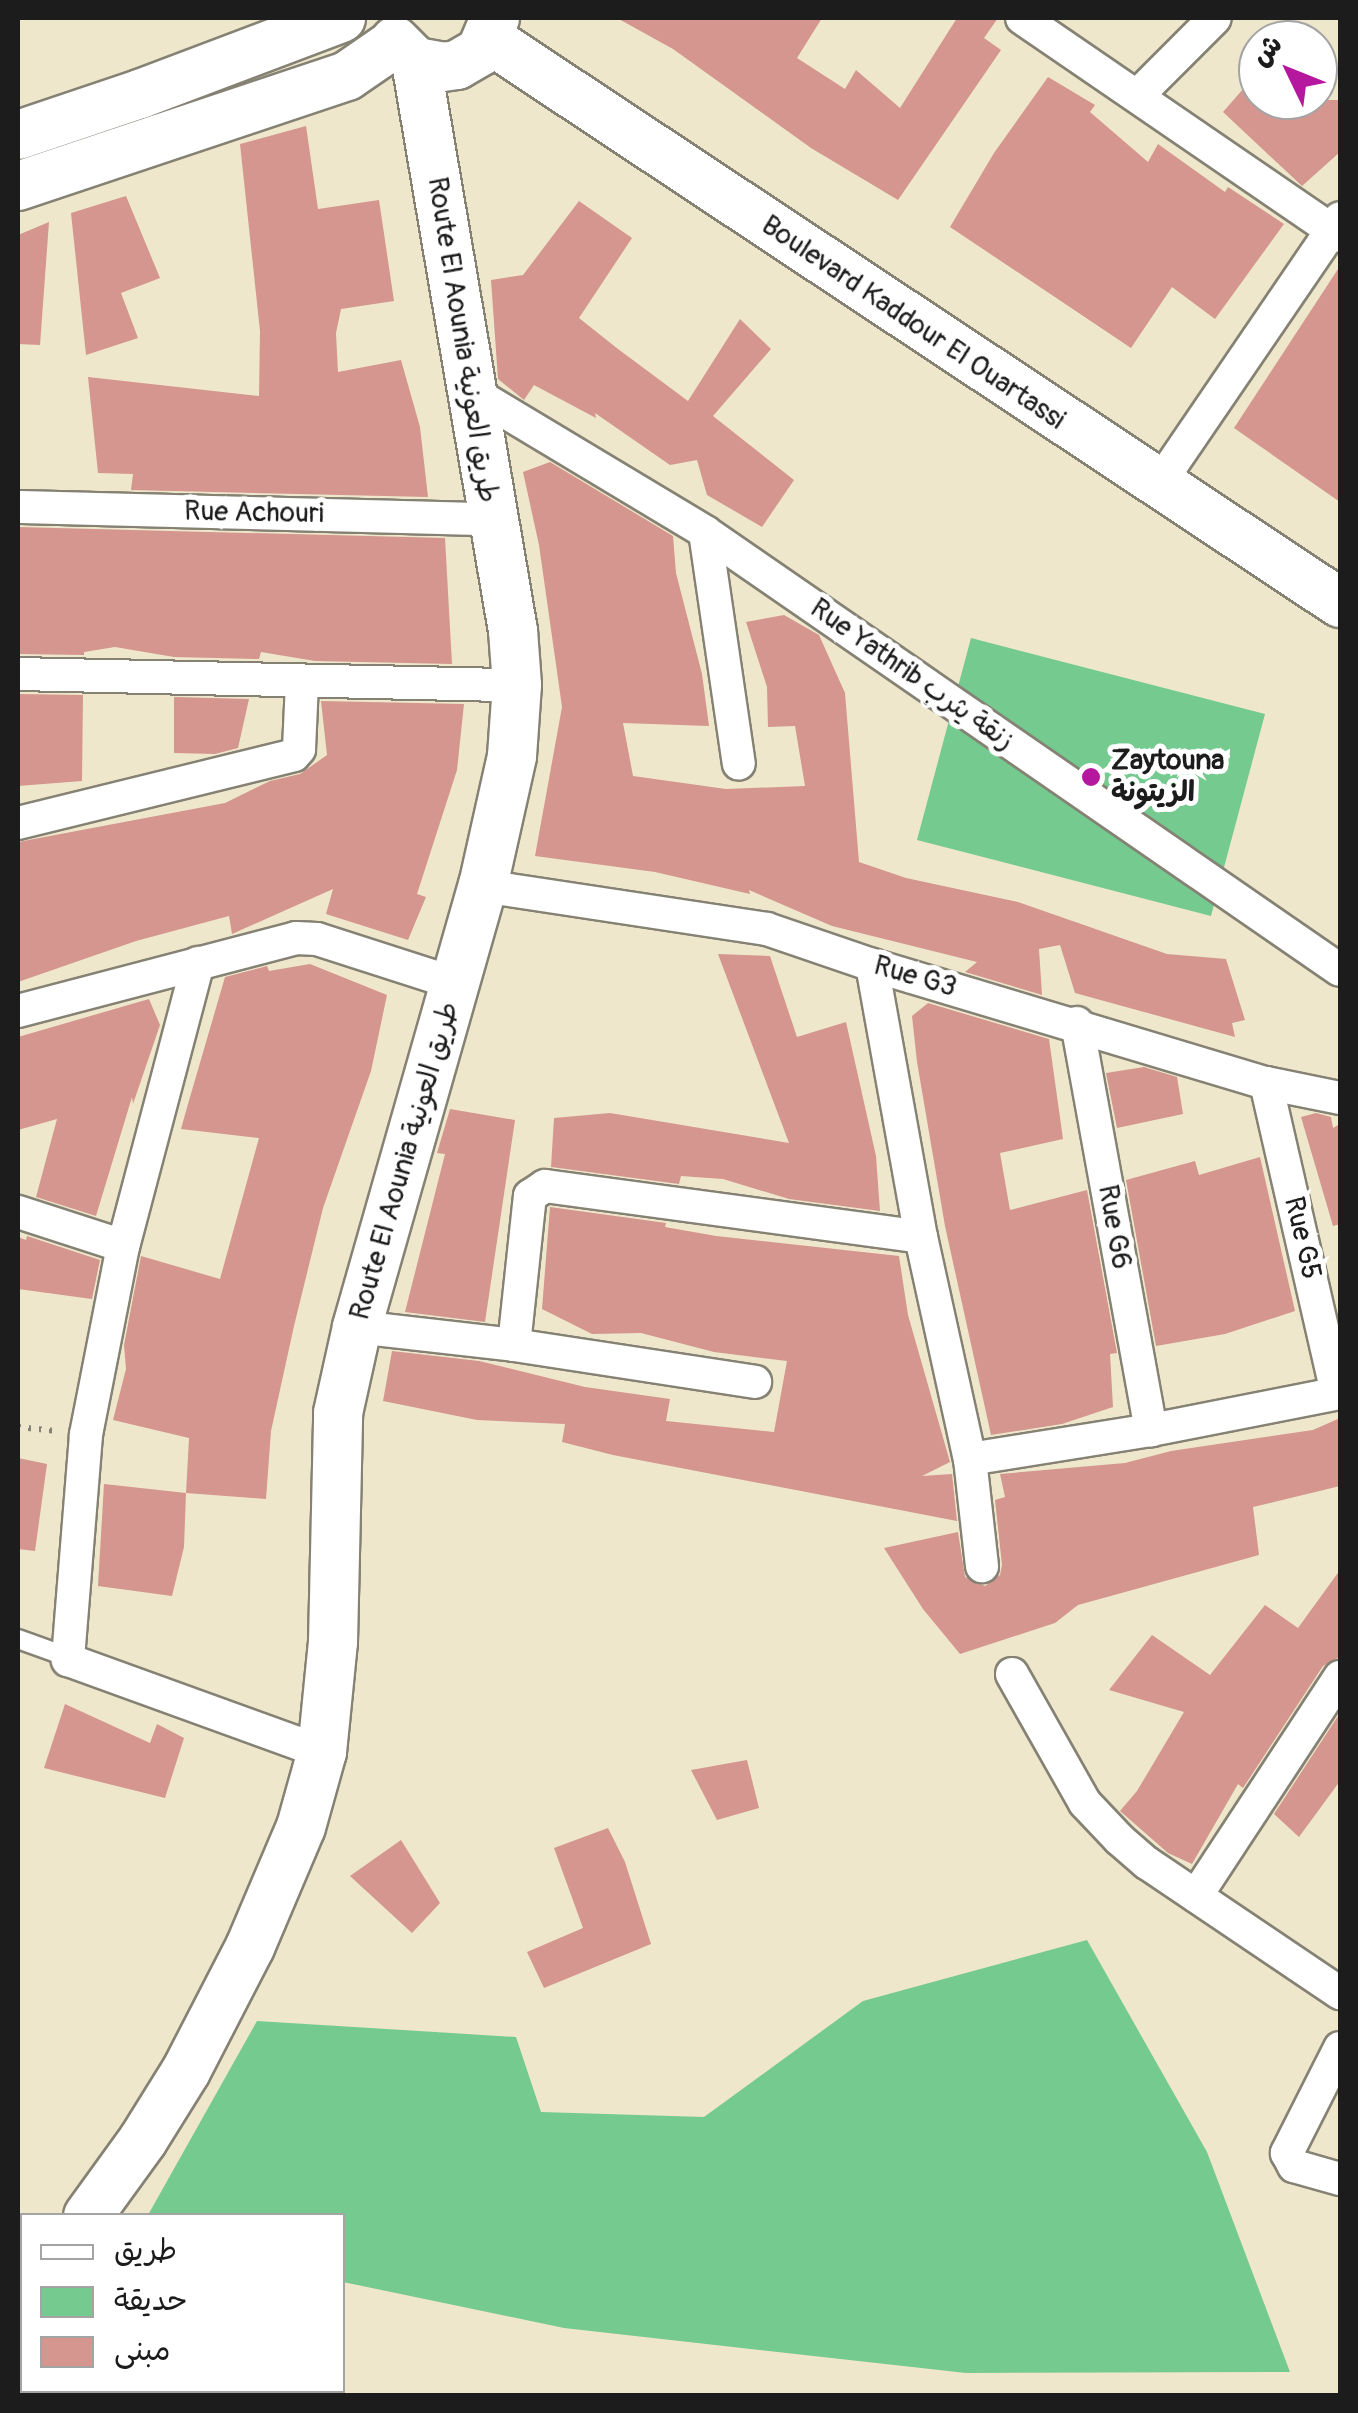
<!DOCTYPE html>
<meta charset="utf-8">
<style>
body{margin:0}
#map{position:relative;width:1358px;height:2413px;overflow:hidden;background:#eee7cc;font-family:Pangolin,"Playpen Sans Arabic",sans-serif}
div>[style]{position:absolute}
.green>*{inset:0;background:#75ca8f}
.building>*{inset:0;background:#d4968e}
.path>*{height:6px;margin-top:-3px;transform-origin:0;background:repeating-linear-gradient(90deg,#858274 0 2.5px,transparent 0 10.5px)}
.roads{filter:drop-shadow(2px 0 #858274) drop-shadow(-2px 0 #858274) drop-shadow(0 2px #858274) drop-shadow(0 -2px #858274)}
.lane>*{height:18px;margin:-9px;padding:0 9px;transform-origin:9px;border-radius:9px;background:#fff}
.street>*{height:32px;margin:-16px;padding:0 16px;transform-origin:16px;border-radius:16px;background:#fff}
.secondary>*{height:48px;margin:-24px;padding:0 24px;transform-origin:24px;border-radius:24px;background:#fff}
.dots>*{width:28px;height:28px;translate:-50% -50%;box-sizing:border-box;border:5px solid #fff;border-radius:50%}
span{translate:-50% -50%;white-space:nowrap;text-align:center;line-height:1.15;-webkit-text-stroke:10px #fff;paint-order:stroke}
.street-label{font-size:28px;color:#1c1c1c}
.poi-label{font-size:28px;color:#1c1c1c;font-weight:700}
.left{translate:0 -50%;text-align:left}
.frame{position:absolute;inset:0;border:20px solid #1c1c1c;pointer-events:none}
.legend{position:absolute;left:20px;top:2213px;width:325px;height:180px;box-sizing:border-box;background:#fff;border:2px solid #a4a4a4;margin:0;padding:12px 18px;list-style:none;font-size:30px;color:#1c1c1c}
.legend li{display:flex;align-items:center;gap:20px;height:50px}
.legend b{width:50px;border:2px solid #a4a4a4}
.north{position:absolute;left:1238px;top:20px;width:100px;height:100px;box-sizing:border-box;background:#fff;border:2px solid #a4a4a4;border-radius:50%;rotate:313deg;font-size:28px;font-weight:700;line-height:40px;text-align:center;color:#1c1c1c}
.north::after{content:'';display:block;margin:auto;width:35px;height:45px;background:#b5179e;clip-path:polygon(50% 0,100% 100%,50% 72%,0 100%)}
</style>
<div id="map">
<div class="green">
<div style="clip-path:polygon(971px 638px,1265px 714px,1211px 916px,917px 840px)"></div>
<div style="clip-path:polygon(1087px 1940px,1207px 2152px,1290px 2372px,966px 2373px,564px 2328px,343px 2282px,342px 2216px,148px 2215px,257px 2021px,516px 2037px,541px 2112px,704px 2117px,863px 2001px)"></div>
</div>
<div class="building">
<div style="clip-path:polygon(617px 18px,822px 18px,797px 58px,845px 89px,856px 70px,900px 108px,957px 18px,998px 18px,984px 38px,1001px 50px,898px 200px,811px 148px,673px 49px)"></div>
<div style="clip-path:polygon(1258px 72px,1258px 100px,1340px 100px,1340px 152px,1302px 186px,1223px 112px)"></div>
<div style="clip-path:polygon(1048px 77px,1095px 105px,1090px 112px,1148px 162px,1158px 144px,1225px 192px,1228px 187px,1284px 224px,1215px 319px,1172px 287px,1131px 348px,950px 227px,994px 153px)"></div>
<div style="clip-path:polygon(306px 126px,318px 209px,379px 200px,394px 301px,341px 309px,336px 333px,338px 372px,401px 360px,420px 427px,428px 497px,131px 490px,133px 474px,98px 473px,88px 377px,259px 396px,260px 331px,240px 144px)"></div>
<div style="clip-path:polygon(126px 196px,160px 278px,121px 293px,138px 338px,86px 355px,71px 213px)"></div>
<div style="clip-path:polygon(579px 201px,632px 238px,579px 318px,618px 349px,688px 401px,740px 319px,771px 349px,713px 416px,794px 480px,762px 527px,707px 495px,697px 460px,670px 465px,595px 413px,596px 418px,534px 385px,524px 400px,498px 379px,491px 280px,523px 275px)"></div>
<div style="clip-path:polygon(49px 222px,40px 345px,18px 344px,18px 235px)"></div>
<div style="clip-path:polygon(1340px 266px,1340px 502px,1234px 428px)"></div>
<div style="clip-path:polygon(550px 462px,673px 536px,676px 573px,702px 674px,709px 726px,623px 723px,633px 776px,726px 789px,805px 786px,795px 726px,768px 727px,767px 687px,746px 622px,784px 615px,819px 635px,845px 693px,859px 862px,906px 878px,1018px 902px,1167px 954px,1226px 959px,1245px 1020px,1232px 1023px,1235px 1037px,1075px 993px,1060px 945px,1039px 949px,1042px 995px,965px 972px,977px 962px,832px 926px,749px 890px,750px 894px,655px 872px,535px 856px,562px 707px,539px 545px,523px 472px)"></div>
<div style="clip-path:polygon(18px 527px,445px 538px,452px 664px,315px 661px,261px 652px,259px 659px,174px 657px,115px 647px,84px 652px,84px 655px,18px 654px)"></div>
<div style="clip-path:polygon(18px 694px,83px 695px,82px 781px,18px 786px)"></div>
<div style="clip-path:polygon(174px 697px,249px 699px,238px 748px,215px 754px,174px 753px)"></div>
<div style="clip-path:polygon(321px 701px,464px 704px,457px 770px,417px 894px,426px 897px,408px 940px,326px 914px,333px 889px,232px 934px,229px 916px,136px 941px,18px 982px,18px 842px,225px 803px,270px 781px,300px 774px,327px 755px)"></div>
<div style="clip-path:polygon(718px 954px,770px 956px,797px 1037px,846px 1022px,876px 1156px,880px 1211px,789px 1199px,723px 1179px,681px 1176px,679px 1184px,551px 1167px,554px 1118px,610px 1113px,789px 1143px)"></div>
<div style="clip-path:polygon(310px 964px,387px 995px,371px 1071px,323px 1208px,294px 1326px,271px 1431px,266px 1499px,186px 1493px,189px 1438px,113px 1420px,126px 1369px,124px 1345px,141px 1256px,220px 1279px,259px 1138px,181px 1129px,188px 1104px,225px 977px,267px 966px,269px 971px)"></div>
<div style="clip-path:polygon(149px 999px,160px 1025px,133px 1104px,132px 1097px,96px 1216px,36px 1197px,57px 1119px,18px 1130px,18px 1037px)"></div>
<div style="clip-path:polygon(928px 1003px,1049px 1039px,1063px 1139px,1000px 1153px,1010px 1210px,1087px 1190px,1117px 1353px,1110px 1354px,1113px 1407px,1062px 1424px,991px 1435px,945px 1226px,917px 1062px,912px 1016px)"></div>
<div style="clip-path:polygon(1144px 1067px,1177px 1077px,1183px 1114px,1117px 1128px,1106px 1073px)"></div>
<div style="clip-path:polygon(450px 1109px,515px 1120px,485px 1322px,405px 1312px,445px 1154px,437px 1153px)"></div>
<div style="clip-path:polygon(1316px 1113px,1331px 1117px,1333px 1128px,1340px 1124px,1340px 1224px,1333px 1226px,1301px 1117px)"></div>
<div style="clip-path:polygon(1260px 1157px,1295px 1311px,1225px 1334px,1156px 1346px,1126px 1180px,1195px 1161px,1199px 1175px)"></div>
<div style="clip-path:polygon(550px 1207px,666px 1223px,665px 1227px,716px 1236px,899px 1256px,908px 1315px,950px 1462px,922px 1476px,952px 1474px,957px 1521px,613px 1455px,562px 1442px,565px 1424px,477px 1420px,383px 1401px,392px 1351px,479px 1361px,585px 1387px,670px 1399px,666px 1421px,774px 1432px,787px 1361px,714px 1352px,641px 1333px,592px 1334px,542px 1309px)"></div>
<div style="clip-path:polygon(27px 1236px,100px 1260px,92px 1299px,18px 1289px,18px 1237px,26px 1240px)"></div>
<div style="clip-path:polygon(1340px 1418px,1340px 1486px,1253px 1507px,1259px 1555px,1078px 1605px,1055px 1623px,960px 1654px,923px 1609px,884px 1548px,958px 1532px,965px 1577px,985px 1586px,1000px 1575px,1002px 1565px,995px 1500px,1005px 1497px,1000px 1474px,1125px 1463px,1171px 1451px,1313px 1430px)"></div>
<div style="clip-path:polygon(18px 1458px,47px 1464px,35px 1551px,18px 1549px)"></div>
<div style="clip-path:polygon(104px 1484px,186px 1493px,184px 1547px,172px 1596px,98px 1586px)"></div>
<div style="clip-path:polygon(1340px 1570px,1340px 1657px,1323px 1666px,1243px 1788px,1238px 1784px,1192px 1864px,1168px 1853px,1120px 1811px,1137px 1791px,1184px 1712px,1109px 1690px,1152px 1635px,1210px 1675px,1265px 1605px,1298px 1628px)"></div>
<div style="clip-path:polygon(65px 1704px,150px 1743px,157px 1724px,184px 1738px,165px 1798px,44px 1768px)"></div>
<div style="clip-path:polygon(1340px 1713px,1340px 1781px,1299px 1837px,1274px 1814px)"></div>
<div style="clip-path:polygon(747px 1760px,759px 1808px,717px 1820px,691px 1770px)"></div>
<div style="clip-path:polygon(608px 1828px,625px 1862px,651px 1944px,544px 1988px,527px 1952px,583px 1928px,554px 1848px)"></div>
<div style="clip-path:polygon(401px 1840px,440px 1903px,412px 1933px,350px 1876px)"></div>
</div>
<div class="path">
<div style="left:18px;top:1427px;width:37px;rotate:6deg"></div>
</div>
<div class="roads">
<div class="lane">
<div style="left:18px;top:1639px;width:53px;rotate:19.8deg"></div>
</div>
<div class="street">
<div style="left:1022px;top:18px;width:386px;rotate:34.4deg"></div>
<div style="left:1139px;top:94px;width:107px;rotate:-45deg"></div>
<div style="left:474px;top:393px;width:270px;rotate:31deg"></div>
<div style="left:705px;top:532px;width:771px;rotate:34.6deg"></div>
<div style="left:1158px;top:485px;width:323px;rotate:-55.7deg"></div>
<div style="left:18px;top:507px;width:473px;rotate:1.5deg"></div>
<div style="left:705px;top:532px;width:234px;rotate:81.7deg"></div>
<div style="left:18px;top:674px;width:499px;rotate:1.3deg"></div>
<div style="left:18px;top:823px;width:284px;rotate:-13.8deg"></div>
<div style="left:294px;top:755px;width:8px;rotate:-50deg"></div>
<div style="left:299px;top:749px;width:66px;rotate:-87.4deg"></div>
<div style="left:483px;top:886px;width:287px;rotate:8.6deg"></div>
<div style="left:767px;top:929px;width:111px;rotate:18.9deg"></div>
<div style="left:872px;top:965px;width:411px;rotate:16.7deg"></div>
<div style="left:1266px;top:1083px;width:76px;rotate:11.5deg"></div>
<div style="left:198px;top:963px;width:293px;rotate:104.8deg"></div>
<div style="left:123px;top:1246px;width:193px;rotate:101.1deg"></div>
<div style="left:86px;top:1435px;width:226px;rotate:94.6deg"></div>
<div style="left:68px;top:1660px;width:270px;rotate:19.9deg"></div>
<div style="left:872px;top:965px;width:276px;rotate:79.8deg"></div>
<div style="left:921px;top:1237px;width:227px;rotate:77.6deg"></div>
<div style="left:970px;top:1459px;width:108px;rotate:83.6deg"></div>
<div style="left:18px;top:1011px;width:287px;rotate:-14.7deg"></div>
<div style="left:296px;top:938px;width:21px;rotate:3deg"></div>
<div style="left:317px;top:939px;width:147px;rotate:17.8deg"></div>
<div style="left:1077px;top:1023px;width:414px;rotate:79.7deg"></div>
<div style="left:1266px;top:1083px;width:318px;rotate:77.1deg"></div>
<div style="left:18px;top:1212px;width:110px;rotate:17.9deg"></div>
<div style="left:357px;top:1327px;width:158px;rotate:6.5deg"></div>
<div style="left:514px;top:1345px;width:244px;rotate:8.7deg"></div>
<div style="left:514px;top:1345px;width:150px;rotate:-83.9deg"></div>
<div style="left:530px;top:1196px;width:18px;rotate:-34deg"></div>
<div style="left:545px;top:1186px;width:379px;rotate:7.7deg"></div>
<div style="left:970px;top:1459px;width:183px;rotate:-9.1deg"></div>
<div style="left:1151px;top:1430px;width:193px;rotate:-11.1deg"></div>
<div style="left:1012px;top:1674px;width:148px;rotate:60.5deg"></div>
<div style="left:1085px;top:1803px;width:50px;rotate:46.6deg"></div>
<div style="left:1119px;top:1839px;width:37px;rotate:41deg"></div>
<div style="left:1147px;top:1863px;width:233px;rotate:34deg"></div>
<div style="left:1196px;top:1896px;width:262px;rotate:-56.7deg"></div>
<div style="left:1340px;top:2048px;width:118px;rotate:116.8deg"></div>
<div style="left:1287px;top:2153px;width:15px;rotate:62deg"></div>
<div style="left:1294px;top:2166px;width:48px;rotate:15.8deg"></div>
</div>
<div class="secondary">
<div style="left:489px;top:39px;width:1021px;rotate:33.53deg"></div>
<div style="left:395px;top:41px;width:30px;rotate:45deg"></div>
<div style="left:416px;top:62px;width:27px;rotate:10deg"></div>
<div style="left:443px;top:67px;width:14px;rotate:-8deg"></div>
<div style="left:457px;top:65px;width:28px;rotate:-30deg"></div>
<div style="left:481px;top:51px;width:36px;rotate:-67deg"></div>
<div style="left:18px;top:135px;width:129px;rotate:-18.6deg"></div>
<div style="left:140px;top:94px;width:215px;rotate:-20.7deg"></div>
<div style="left:18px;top:186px;width:347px;rotate:-18.5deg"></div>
<div style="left:347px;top:76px;width:58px;rotate:-34.5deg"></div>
<div style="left:88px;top:2216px;width:94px;rotate:-54.1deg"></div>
<div style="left:143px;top:2140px;width:81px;rotate:-58.1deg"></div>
<div style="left:186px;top:2071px;width:140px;rotate:-62.7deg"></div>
<div style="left:250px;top:1947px;width:130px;rotate:-67deg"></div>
<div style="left:301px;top:1827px;width:78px;rotate:-74.4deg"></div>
<div style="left:322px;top:1752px;width:111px;rotate:-84.3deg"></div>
<div style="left:333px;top:1642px;width:229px;rotate:-88.7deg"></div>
<div style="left:338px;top:1413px;width:88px;rotate:-77.5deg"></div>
<div style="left:357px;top:1327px;width:459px;rotate:-74.1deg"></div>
<div style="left:483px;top:886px;width:133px;rotate:-77.4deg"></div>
<div style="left:512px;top:756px;width:71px;rotate:-86deg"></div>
<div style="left:517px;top:685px;width:54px;rotate:-94.2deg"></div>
<div style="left:513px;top:631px;width:577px;rotate:-99.67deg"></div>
<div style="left:18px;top:2316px;width:8px;rotate:-60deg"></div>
<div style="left:18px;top:2393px;width:30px;rotate:6deg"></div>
</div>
</div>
<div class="dots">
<div style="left:1091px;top:777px;background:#b5179e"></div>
</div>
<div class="street-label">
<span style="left:913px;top:323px;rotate:34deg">Boulevard Kaddour El Ouartassi</span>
<span style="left:462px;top:340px;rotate:81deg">Route El Aounia طريق العونية</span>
<span style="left:254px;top:513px;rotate:1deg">Rue Achouri</span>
<span style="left:912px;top:675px;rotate:35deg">Rue Yathrib زنقة يثرب</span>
<span style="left:915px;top:977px;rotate:16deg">Rue G3</span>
<span style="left:405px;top:1161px;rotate:-74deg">Route El Aounia طريق العونية</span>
<span style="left:1114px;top:1227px;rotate:80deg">Rue G6</span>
<span style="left:1302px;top:1238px;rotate:77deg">Rue G5</span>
</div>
<div class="poi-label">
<span class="left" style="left:1111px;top:777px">Zaytouna<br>الزيتونة</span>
</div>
<div class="frame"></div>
<ul class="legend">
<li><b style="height:12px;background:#fff"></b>طريق</li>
<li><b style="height:28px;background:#75ca8f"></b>حديقة</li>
<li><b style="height:28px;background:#d4968e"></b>مبنى</li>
</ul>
<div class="north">ش</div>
</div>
